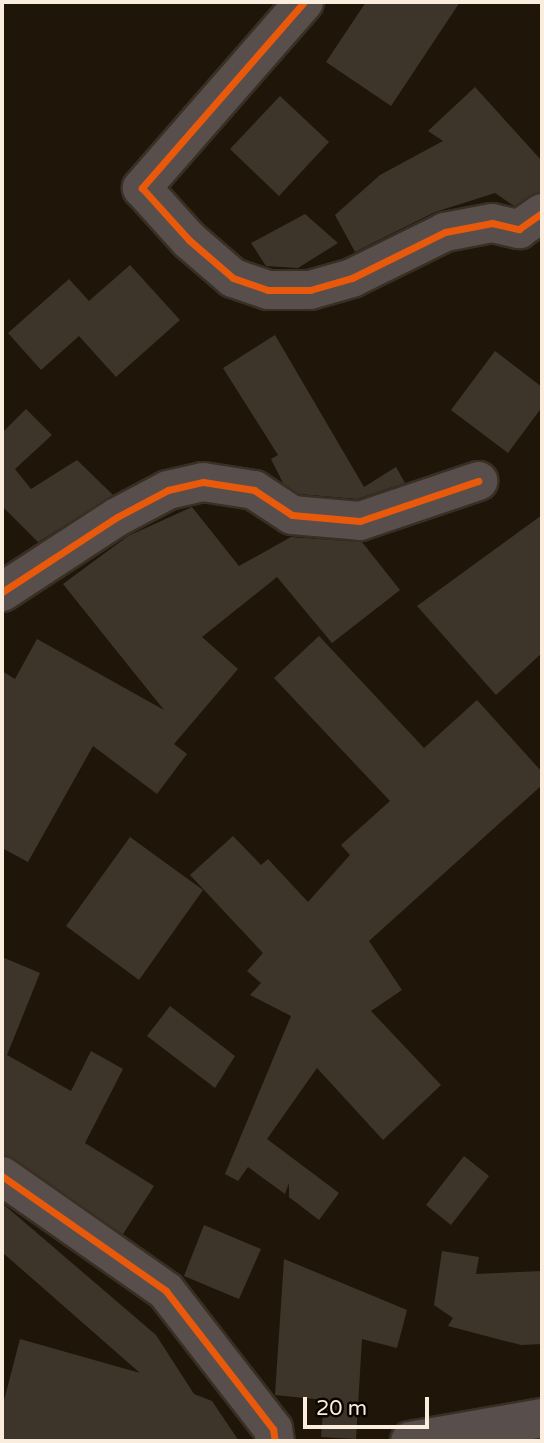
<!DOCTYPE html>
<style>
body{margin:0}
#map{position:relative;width:544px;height:1443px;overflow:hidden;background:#201509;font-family:"Varela Round",sans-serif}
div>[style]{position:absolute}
.building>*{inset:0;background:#3e352a}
.roads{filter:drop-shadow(2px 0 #392f24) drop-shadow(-2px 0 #392f24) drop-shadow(0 2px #392f24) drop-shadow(0 -2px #392f24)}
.minor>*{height:38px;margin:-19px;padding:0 19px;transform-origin:19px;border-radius:19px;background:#584e4b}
.cycleway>*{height:7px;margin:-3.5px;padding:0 3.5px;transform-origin:3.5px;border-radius:3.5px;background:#e8590c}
span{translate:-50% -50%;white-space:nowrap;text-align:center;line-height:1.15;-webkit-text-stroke:6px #0b0500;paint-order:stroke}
.frame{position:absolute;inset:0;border:4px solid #fbedde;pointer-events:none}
.scale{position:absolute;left:303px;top:1397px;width:126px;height:32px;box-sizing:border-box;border:4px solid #fbedde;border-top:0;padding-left:9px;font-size:21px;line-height:24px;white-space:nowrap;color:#fbedde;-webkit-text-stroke:5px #0b0500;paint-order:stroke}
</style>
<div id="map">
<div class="building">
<div style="clip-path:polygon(366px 2px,460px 2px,391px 106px,326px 62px)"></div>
<div style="clip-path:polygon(475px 87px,542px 161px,542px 191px,514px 206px,495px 193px,435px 212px,355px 252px,335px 215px,380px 175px,443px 141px,428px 131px)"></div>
<div style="clip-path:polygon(280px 96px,329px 142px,279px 196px,230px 149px)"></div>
<div style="clip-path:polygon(305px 214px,338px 243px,298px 268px,266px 266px,251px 243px)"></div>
<div style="clip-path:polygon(130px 265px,180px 320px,116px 377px,79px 336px,41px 370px,8px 333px,69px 279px,89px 301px)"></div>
<div style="clip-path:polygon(275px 335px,364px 487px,396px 467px,405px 483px,357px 499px,299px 494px,283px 483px,271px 459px,278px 455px,223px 368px)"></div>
<div style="clip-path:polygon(495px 351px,542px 387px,542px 407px,508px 453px,451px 410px)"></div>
<div style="clip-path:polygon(26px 409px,52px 435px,15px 469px,31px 489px,77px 460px,113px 495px,38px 542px,2px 506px,2px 433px)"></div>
<div style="clip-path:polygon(192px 507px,239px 566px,291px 537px,362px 542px,400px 590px,332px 643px,277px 577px,202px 637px,238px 669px,174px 744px,187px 754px,157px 794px,93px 746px,28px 862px,2px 848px,2px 671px,15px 679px,37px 639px,164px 710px,63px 584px,128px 536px)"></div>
<div style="clip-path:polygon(542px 515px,542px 653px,496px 695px,417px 606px)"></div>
<div style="clip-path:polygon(319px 636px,424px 748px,477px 700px,542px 772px,542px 785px,369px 941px,402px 990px,371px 1011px,441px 1085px,383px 1140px,317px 1068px,267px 1139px,339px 1193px,319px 1220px,289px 1197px,289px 1183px,285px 1194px,248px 1167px,238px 1181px,225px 1174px,291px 1016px,250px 995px,261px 983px,247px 971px,263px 953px,190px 875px,233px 836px,261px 865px,268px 859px,308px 902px,350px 855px,341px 845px,390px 801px,274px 678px)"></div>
<div style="clip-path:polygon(130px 837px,203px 890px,139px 980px,66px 926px)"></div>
<div style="clip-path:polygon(2px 957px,40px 973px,7px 1055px,71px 1091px,91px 1051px,123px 1069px,85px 1143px,154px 1186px,123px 1234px,2px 1154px)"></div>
<div style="clip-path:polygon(170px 1006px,235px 1056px,215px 1088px,147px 1036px)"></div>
<div style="clip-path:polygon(464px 1156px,489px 1176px,451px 1225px,426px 1205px)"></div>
<div style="clip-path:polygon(2px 1203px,156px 1335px,194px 1394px,212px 1401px,239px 1441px,2px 1441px,2px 1408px,20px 1339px,140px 1373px,2px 1252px)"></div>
<div style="clip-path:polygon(204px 1225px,261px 1249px,239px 1299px,184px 1276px)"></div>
<div style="clip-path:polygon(442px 1251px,479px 1257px,476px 1274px,542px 1271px,542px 1344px,521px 1345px,448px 1326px,453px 1318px,434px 1305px)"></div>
<div style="clip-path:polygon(284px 1259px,407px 1310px,397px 1348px,362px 1339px,356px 1439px,321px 1437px,324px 1400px,275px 1395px)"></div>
</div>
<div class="roads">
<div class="minor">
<div style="left:304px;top:2px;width:247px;rotate:131.1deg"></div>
<div style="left:142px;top:188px;width:70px;rotate:47.9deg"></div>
<div style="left:189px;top:240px;width:58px;rotate:40.8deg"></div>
<div style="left:233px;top:278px;width:37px;rotate:19deg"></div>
<div style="left:268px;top:290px;width:42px"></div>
<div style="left:310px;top:290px;width:44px;rotate:-15.9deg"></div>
<div style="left:352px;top:278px;width:104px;rotate:-26.3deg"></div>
<div style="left:445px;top:232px;width:48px;rotate:-10.8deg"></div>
<div style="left:492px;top:223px;width:28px;rotate:13deg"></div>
<div style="left:519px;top:229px;width:28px;rotate:-35deg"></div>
<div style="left:2px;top:592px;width:137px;rotate:-33.1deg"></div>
<div style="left:117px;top:517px;width:58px;rotate:-27.9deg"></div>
<div style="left:168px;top:490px;width:36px;rotate:-13deg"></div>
<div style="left:203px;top:482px;width:52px;rotate:8.9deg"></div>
<div style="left:254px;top:490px;width:45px;rotate:33.3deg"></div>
<div style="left:292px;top:515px;width:68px;rotate:5deg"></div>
<div style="left:360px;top:521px;width:125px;rotate:-18.7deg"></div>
<div style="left:2px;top:1176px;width:200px;rotate:35deg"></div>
<div style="left:166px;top:1291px;width:175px;rotate:52.2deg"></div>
<div style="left:273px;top:1429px;width:12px;rotate:81deg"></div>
<div style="left:410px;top:1441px;width:134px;rotate:-9.9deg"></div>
</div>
</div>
<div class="cycleway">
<div style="left:304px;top:2px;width:247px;rotate:131.1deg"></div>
<div style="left:142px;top:188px;width:70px;rotate:47.9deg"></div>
<div style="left:189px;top:240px;width:58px;rotate:40.8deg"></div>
<div style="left:233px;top:278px;width:37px;rotate:19deg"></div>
<div style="left:268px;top:290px;width:42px"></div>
<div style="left:310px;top:290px;width:44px;rotate:-15.9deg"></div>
<div style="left:352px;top:278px;width:104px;rotate:-26.3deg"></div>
<div style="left:445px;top:232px;width:48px;rotate:-10.8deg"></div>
<div style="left:492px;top:223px;width:28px;rotate:13deg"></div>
<div style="left:519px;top:229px;width:28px;rotate:-35deg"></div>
<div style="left:2px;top:592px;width:137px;rotate:-33.1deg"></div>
<div style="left:117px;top:517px;width:58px;rotate:-27.9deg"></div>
<div style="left:168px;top:490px;width:36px;rotate:-13deg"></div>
<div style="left:203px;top:482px;width:52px;rotate:8.9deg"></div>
<div style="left:254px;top:490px;width:45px;rotate:33.3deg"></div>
<div style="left:292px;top:515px;width:68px;rotate:5deg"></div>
<div style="left:360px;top:521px;width:125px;rotate:-18.7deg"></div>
<div style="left:2px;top:1176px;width:200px;rotate:35deg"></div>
<div style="left:166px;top:1291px;width:175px;rotate:52.2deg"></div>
<div style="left:273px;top:1429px;width:12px;rotate:81deg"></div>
</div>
<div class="frame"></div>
<div class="scale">20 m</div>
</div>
